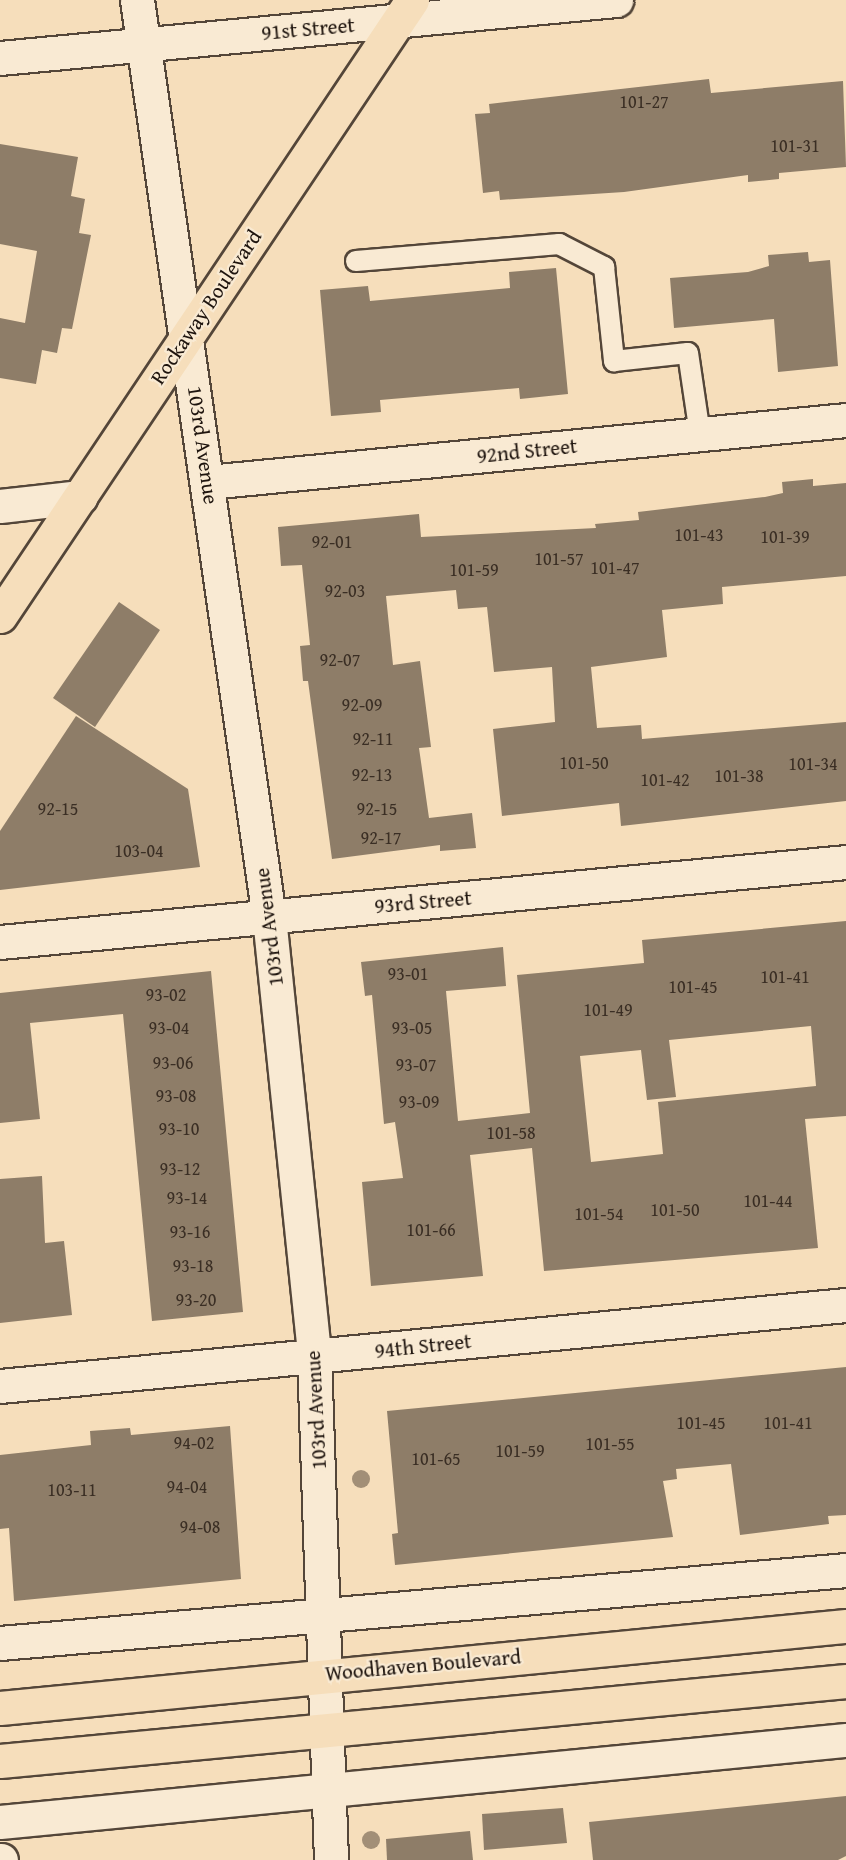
<!DOCTYPE html>
<style>
body{margin:0}
#map{position:relative;width:846px;height:1860px;overflow:hidden;background:#f6debb;font-family:"Gentium Book Plus",serif}
div>[style]{position:absolute}
.building>*{inset:0;background:#8e7d68}
.roads{filter:drop-shadow(2px 0 #544639) drop-shadow(-2px 0 #544639) drop-shadow(0 2px #544639) drop-shadow(0 -2px #544639)}
.service>*{height:20px;margin:-10px;padding:0 10px;transform-origin:10px;border-radius:10px;background:#f9ead3}
.minor>*{height:33px;margin:-16.5px;padding:0 16.5px;transform-origin:16.5px;border-radius:16.5px;background:#f9ead3}
.primary>*{height:33px;margin:-16.5px;padding:0 16.5px;transform-origin:16.5px;border-radius:16.5px;background:#f6debb}
.trees>*{width:18px;height:18px;margin:-9px;border-radius:50%;background:#a28f77}
span{translate:-50% -50%;white-space:nowrap;text-align:center;line-height:1.15;-webkit-text-stroke:4.5px #f9ead3;paint-order:stroke}
.number-label{font-size:18px;color:#3a2e24}
.number-label span{-webkit-text-stroke-width:0}
.street-label{font-size:21px;color:#1e140e}
</style>
<div id="map">
<div class="building">
<div style="clip-path:polygon(709px 79px,711px 93px,843px 81px,846px 167px,779px 173px,779px 179px,748px 182px,748px 175px,624px 192px,500px 200px,499px 191px,483px 193px,475px 114px,490px 113px,489px 104px)"></div>
<div style="clip-path:polygon(0 144px,78px 157px,71px 196px,85px 199px,79px 233px,91px 235px,72px 329px,62px 328px,57px 353px,42px 350px,36px 384px,0 378px,0 318px,25px 323px,37px 251px,0 244px)"></div>
<div style="clip-path:polygon(808px 252px,809px 262px,830px 260px,838px 366px,778px 372px,774px 319px,674px 328px,670px 278px,748px 272px,769px 266px,768px 255px)"></div>
<div style="clip-path:polygon(556px 268px,568px 394px,520px 399px,519px 388px,380px 400px,381px 412px,331px 416px,320px 290px,368px 286px,370px 301px,510px 288px,509px 272px)"></div>
<div style="clip-path:polygon(813px 479px,813px 486px,846px 483px,846px 576px,722px 587px,723px 604px,662px 610px,667px 657px,591px 667px,597px 728px,641px 725px,642px 739px,846px 722px,846px 801px,621px 826px,619px 803px,502px 816px,493px 729px,555px 722px,552px 667px,494px 672px,487px 607px,458px 609px,456px 590px,386px 596px,393px 665px,420px 661px,431px 747px,419px 748px,429px 818px,472px 813px,476px 848px,440px 851px,440px 845px,332px 859px,308px 681px,303px 681px,300px 646px,310px 645px,302px 565px,281px 566px,278px 527px,419px 514px,421px 537px,596px 528px,595px 524px,639px 520px,638px 512px,765px 497px,783px 493px,782px 482px)"></div>
<div style="clip-path:polygon(119px 602px,160px 630px,95px 727px,53px 698px)"></div>
<div style="clip-path:polygon(76px 716px,188px 789px,200px 867px,0 890px,0 831px)"></div>
<div style="clip-path:polygon(evenodd,846px 921px,846px 1116px,805px 1119px,818px 1248px,544px 1271px,532px 1148px,470px 1155px,483px 1276px,371px 1286px,362px 1182px,403px 1178px,395px 1122px,384px 1124px,372px 995px,365px 996px,361px 962px,503px 947px,506px 986px,446px 991px,458px 1121px,530px 1113px,517px 975px,644px 963px,642px 940px,846px 921px,811px 1026px,816px 1086px,658px 1102px,663px 1154px,591px 1162px,580px 1056px,641px 1050px,647px 1100px,676px 1097px,669px 1040px,811px 1026px)"></div>
<div style="clip-path:polygon(211px 971px,243px 1312px,152px 1321px,123px 1014px,30px 1023px,40px 1119px,0 1123px,0 993px)"></div>
<div style="clip-path:polygon(42px 1176px,45px 1243px,64px 1241px,72px 1315px,0 1323px,0 1179px)"></div>
<div style="clip-path:polygon(846px 1367px,846px 1515px,828px 1516px,829px 1524px,740px 1535px,731px 1464px,676px 1469px,677px 1479px,663px 1481px,673px 1537px,395px 1565px,392px 1534px,398px 1533px,387px 1411px)"></div>
<div style="clip-path:polygon(230px 1426px,241px 1579px,14px 1601px,9px 1528px,0 1529px,0 1455px,91px 1445px,90px 1431px,130px 1428px,131px 1435px)"></div>
<div style="clip-path:polygon(846px 1796px,846px 1856px,838px 1860px,593px 1860px,589px 1822px)"></div>
<div style="clip-path:polygon(563px 1808px,567px 1843px,484px 1850px,482px 1814px)"></div>
<div style="clip-path:polygon(470px 1831px,473px 1860px,387px 1860px,386px 1839px)"></div>
</div>
<div class="roads">
<div class="service">
<div style="left:356px;top:261px;width:204px;rotate:-4.8deg"></div>
<div style="left:559px;top:244px;width:51px;rotate:27.1deg"></div>
<div style="left:604px;top:267px;width:95px;rotate:83.9deg"></div>
<div style="left:614px;top:361px;width:74px;rotate:-6.2deg"></div>
<div style="left:688px;top:353px;width:82px;rotate:81.6deg"></div>
</div>
<div class="minor">
<div style="left:137px;top:0;width:926px;rotate:81.81deg"></div>
<div style="left:269px;top:917px;width:441px;rotate:84.1deg"></div>
<div style="left:314px;top:1356px;width:504px;rotate:88.07deg"></div>
<div style="left:0;top:58px;width:619px;rotate:-5.38deg"></div>
<div style="left:208px;top:482px;width:641px;rotate:-5.55deg"></div>
<div style="left:0;top:506px;width:81px;rotate:-6.4deg"></div>
<div style="left:0;top:942px;width:850px;rotate:-5.4deg"></div>
<div style="left:0;top:1386px;width:850px;rotate:-5.47deg"></div>
<div style="left:0;top:1643px;width:849px;rotate:-4.93deg"></div>
<div style="left:0;top:1822px;width:850px;rotate:-5.54deg"></div>
<div style="left:0;top:1860px;width:1px"></div>
</div>
<div class="primary">
<div style="left:0;top:616px;width:741px;rotate:-56.22deg"></div>
<div style="left:0;top:1708px;width:850px;rotate:-5.54deg"></div>
<div style="left:0;top:1761px;width:850px;rotate:-5.4deg"></div>
</div>
</div>
<div class="trees">
<div style="left:361px;top:1479px"></div>
<div style="left:371px;top:1840px"></div>
</div>
<div class="number-label">
<span style="left:644px;top:102px">101-27</span>
<span style="left:795px;top:146px">101-31</span>
<span style="left:699px;top:535px">101-43</span>
<span style="left:785px;top:537px">101-39</span>
<span style="left:332px;top:542px">92-01</span>
<span style="left:559px;top:559px">101-57</span>
<span style="left:615px;top:568px">101-47</span>
<span style="left:474px;top:570px">101-59</span>
<span style="left:345px;top:591px">92-03</span>
<span style="left:340px;top:660px">92-07</span>
<span style="left:362px;top:705px">92-09</span>
<span style="left:373px;top:739px">92-11</span>
<span style="left:584px;top:763px">101-50</span>
<span style="left:813px;top:764px">101-34</span>
<span style="left:372px;top:775px">92-13</span>
<span style="left:739px;top:776px">101-38</span>
<span style="left:665px;top:780px">101-42</span>
<span style="left:58px;top:809px">92-15</span>
<span style="left:377px;top:809px">92-15</span>
<span style="left:381px;top:838px">92-17</span>
<span style="left:139px;top:851px">103-04</span>
<span style="left:408px;top:974px">93-01</span>
<span style="left:785px;top:977px">101-41</span>
<span style="left:693px;top:987px">101-45</span>
<span style="left:166px;top:995px">93-02</span>
<span style="left:608px;top:1010px">101-49</span>
<span style="left:169px;top:1028px">93-04</span>
<span style="left:412px;top:1028px">93-05</span>
<span style="left:173px;top:1063px">93-06</span>
<span style="left:416px;top:1065px">93-07</span>
<span style="left:176px;top:1096px">93-08</span>
<span style="left:419px;top:1102px">93-09</span>
<span style="left:179px;top:1129px">93-10</span>
<span style="left:511px;top:1133px">101-58</span>
<span style="left:180px;top:1169px">93-12</span>
<span style="left:187px;top:1198px">93-14</span>
<span style="left:768px;top:1201px">101-44</span>
<span style="left:675px;top:1210px">101-50</span>
<span style="left:599px;top:1214px">101-54</span>
<span style="left:431px;top:1230px">101-66</span>
<span style="left:190px;top:1232px">93-16</span>
<span style="left:193px;top:1266px">93-18</span>
<span style="left:196px;top:1300px">93-20</span>
<span style="left:701px;top:1423px">101-45</span>
<span style="left:788px;top:1423px">101-41</span>
<span style="left:194px;top:1443px">94-02</span>
<span style="left:610px;top:1444px">101-55</span>
<span style="left:520px;top:1451px">101-59</span>
<span style="left:436px;top:1459px">101-65</span>
<span style="left:187px;top:1487px">94-04</span>
<span style="left:72px;top:1490px">103-11</span>
<span style="left:200px;top:1527px">94-08</span>
</div>
<div class="street-label">
<span style="left:308px;top:29px;rotate:-5deg">91st Street</span>
<span style="left:206px;top:307px;rotate:-56deg">Rockaway Boulevard</span>
<span style="left:203px;top:445px;rotate:82deg">103rd Avenue</span>
<span style="left:527px;top:451px;rotate:-6deg">92nd Street</span>
<span style="left:423px;top:902px;rotate:-5deg">93rd Street</span>
<span style="left:269px;top:927px;rotate:-97deg">103rd Avenue</span>
<span style="left:423px;top:1346px;rotate:-6deg">94th Street</span>
<span style="left:316px;top:1410px;rotate:-93deg">103rd Avenue</span>
<span style="left:423px;top:1665px;rotate:-5deg">Woodhaven Boulevard</span>
</div>
</div>
